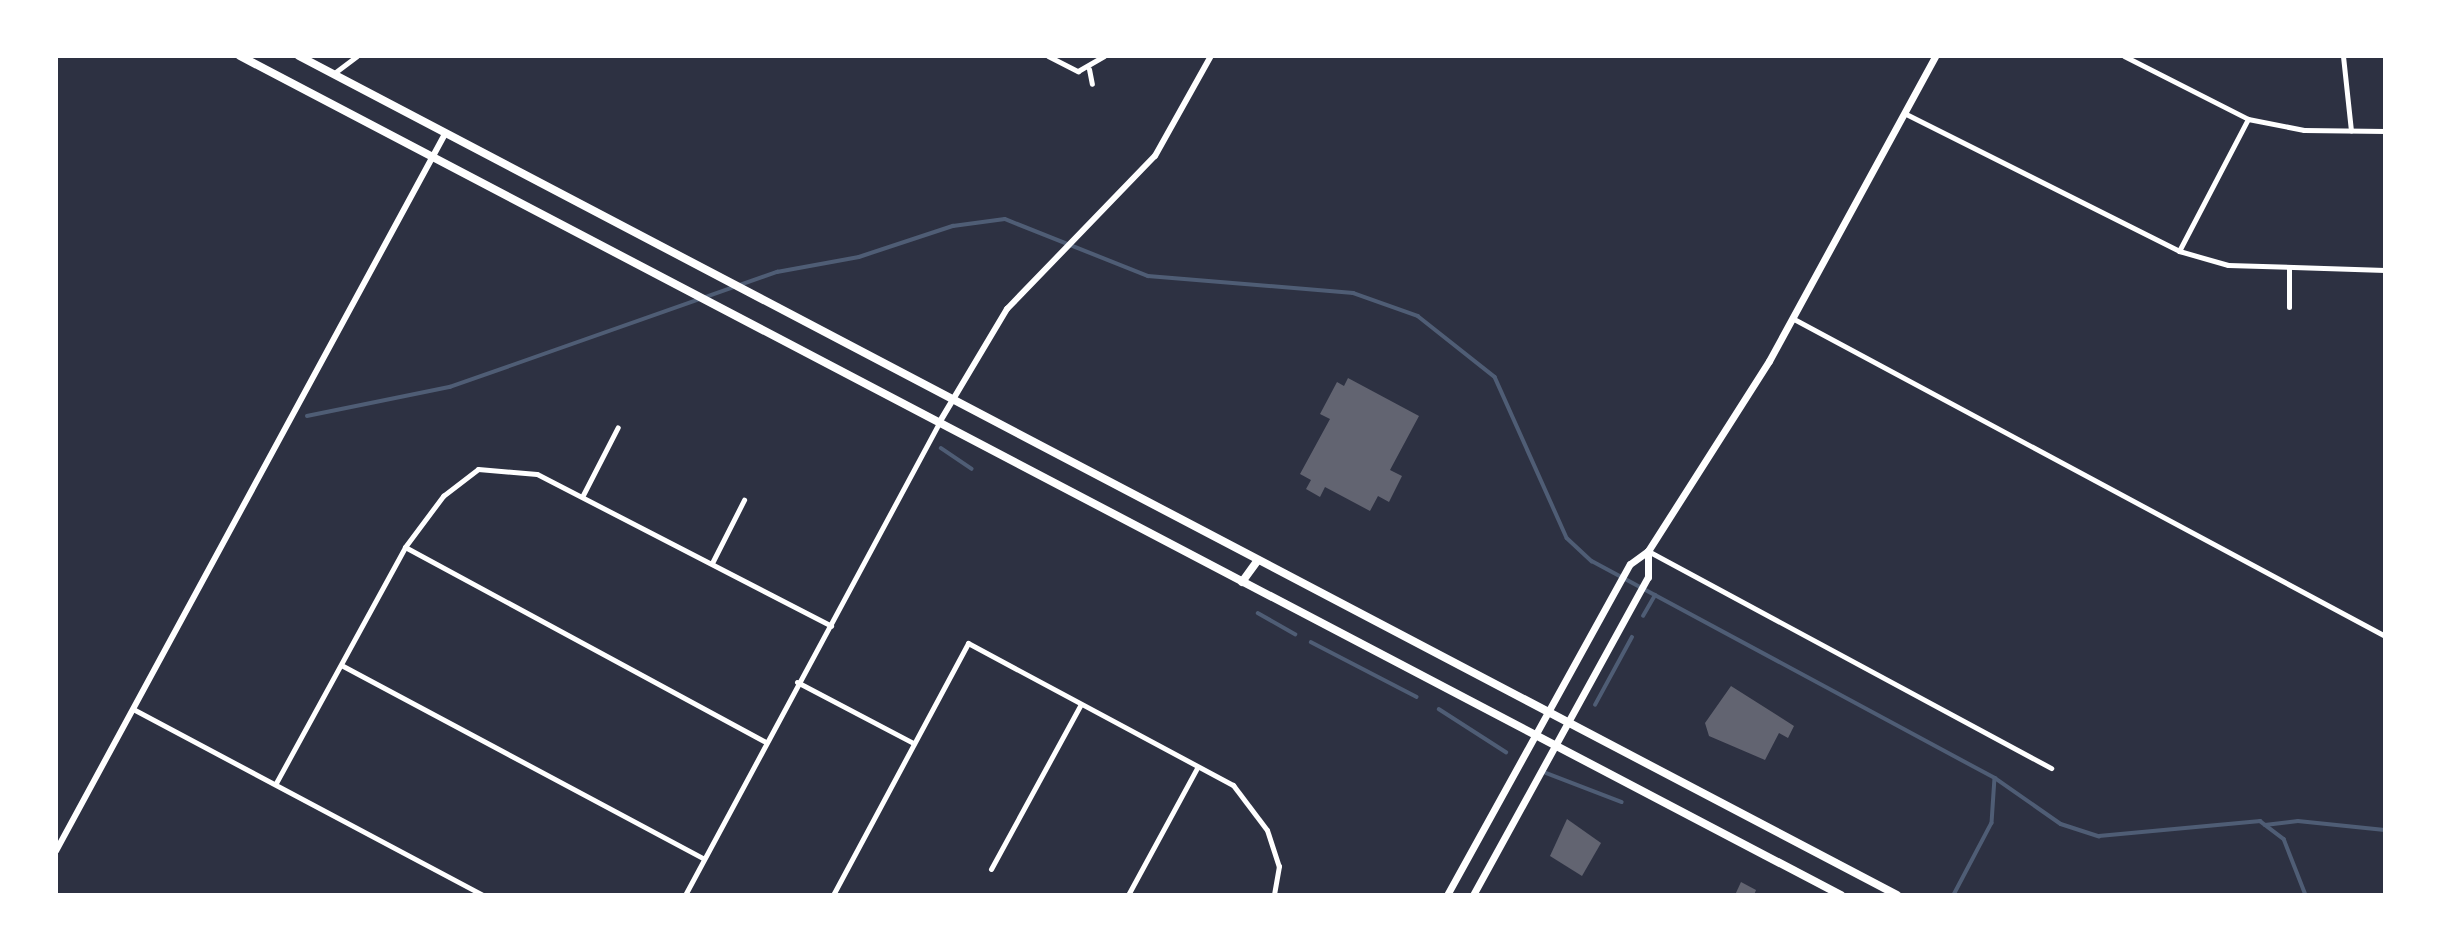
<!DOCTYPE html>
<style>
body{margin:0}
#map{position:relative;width:2441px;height:951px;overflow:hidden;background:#2d3142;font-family:Cabin,sans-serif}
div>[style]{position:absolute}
.stream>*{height:3.5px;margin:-1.75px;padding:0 1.75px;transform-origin:1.75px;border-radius:1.75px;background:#4f5d75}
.building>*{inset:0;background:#626471}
.minor>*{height:5px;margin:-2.5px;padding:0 2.5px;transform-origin:2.5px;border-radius:2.5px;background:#fff}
.tertiary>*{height:6px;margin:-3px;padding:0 3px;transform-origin:3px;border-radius:3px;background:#fff}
.secondary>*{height:7px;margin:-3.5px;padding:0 3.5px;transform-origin:3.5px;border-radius:3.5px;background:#fff}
.primary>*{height:8px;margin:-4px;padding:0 4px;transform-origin:4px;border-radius:4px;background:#fff}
span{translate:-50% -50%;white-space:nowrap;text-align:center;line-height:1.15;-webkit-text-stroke:6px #fff;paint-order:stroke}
.frame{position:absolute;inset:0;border:58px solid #fff;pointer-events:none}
</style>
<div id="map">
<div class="stream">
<div style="left:307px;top:416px;width:146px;rotate:-11.5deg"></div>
<div style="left:450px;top:387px;width:347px;rotate:-19.4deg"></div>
<div style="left:777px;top:272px;width:83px;rotate:-10.4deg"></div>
<div style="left:859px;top:257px;width:99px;rotate:-18.3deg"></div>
<div style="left:953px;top:226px;width:52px;rotate:-7.7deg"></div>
<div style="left:1005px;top:219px;width:154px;rotate:21.7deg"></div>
<div style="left:1148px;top:276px;width:206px;rotate:4.7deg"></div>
<div style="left:1353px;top:293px;width:69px;rotate:19.5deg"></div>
<div style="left:1418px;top:316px;width:98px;rotate:38.4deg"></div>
<div style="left:1495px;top:377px;width:176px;rotate:65.9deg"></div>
<div style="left:1567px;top:538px;width:34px;rotate:43deg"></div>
<div style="left:1592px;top:561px;width:458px;rotate:28.3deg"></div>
<div style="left:1995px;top:778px;width:45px;rotate:93.8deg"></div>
<div style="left:1992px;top:823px;width:81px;rotate:117.8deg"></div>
<div style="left:941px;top:448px;width:37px;rotate:34deg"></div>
<div style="left:1258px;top:613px;width:43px;rotate:29.6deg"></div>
<div style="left:1643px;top:616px;width:24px;rotate:-60deg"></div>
<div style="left:1311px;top:642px;width:119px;rotate:27.4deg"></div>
<div style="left:1595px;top:705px;width:77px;rotate:-61.4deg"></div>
<div style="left:1439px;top:709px;width:80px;rotate:32.7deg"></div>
<div style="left:1546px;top:773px;width:81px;rotate:20.9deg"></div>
<div style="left:1995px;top:778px;width:80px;rotate:34.9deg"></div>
<div style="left:2061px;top:824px;width:40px;rotate:18deg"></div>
<div style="left:2099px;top:836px;width:162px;rotate:-5.3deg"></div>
<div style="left:2260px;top:821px;width:30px;rotate:37deg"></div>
<div style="left:2284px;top:839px;width:60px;rotate:68.6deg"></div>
<div style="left:2265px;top:825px;width:33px;rotate:-7deg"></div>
<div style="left:2298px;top:821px;width:87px;rotate:5.9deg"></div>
</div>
<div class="building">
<div style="clip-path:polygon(1348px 378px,1419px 416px,1390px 470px,1402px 476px,1389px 502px,1378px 496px,1370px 511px,1325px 487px,1320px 497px,1306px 489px,1311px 480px,1300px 474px,1330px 419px,1320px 414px,1337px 382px,1344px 386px)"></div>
<div style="clip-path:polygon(1731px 686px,1794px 726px,1788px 738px,1779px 733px,1765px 760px,1709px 736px,1705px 723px)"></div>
<div style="clip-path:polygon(1567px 819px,1601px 843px,1582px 876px,1550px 856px)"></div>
<div style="clip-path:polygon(1741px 882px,1756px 890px,1754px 895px,1735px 895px)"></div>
</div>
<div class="minor">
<div style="left:1048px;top:56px;width:34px;rotate:27deg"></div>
<div style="left:1078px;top:71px;width:30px;rotate:-30deg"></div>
<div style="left:2124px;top:56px;width:139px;rotate:26.9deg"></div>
<div style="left:2248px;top:119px;width:57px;rotate:11.1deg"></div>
<div style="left:2304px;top:130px;width:81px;rotate:0.7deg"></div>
<div style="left:2343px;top:56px;width:75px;rotate:83.9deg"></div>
<div style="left:1089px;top:69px;width:15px;rotate:79deg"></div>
<div style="left:333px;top:74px;width:30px;rotate:-37deg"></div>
<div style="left:1904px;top:113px;width:308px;rotate:26.6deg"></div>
<div style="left:2179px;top:251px;width:51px;rotate:15.9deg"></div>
<div style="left:2228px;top:265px;width:157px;rotate:1.8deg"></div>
<div style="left:2179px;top:251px;width:149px;rotate:-62.4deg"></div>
<div style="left:2289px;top:307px;width:40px;rotate:-90deg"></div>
<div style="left:1792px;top:318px;width:673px;rotate:28.2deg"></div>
<div style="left:583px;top:495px;width:76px;rotate:-62.8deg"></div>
<div style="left:405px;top:547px;width:409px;rotate:28.4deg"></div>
<div style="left:1648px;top:551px;width:458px;rotate:28.3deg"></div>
<div style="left:712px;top:563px;width:71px;rotate:-63.1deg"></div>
<div style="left:343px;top:666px;width:409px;rotate:28.1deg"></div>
<div style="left:797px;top:682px;width:131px;rotate:27.7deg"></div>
<div style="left:133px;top:709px;width:396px;rotate:28deg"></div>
<div style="left:276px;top:783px;width:269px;rotate:-61.3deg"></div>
<div style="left:405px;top:547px;width:64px;rotate:-53.3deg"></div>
<div style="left:443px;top:496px;width:44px;rotate:-37.6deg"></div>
<div style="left:478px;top:469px;width:59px;rotate:4.8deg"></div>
<div style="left:537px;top:474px;width:331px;rotate:27.3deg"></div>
<div style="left:991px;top:869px;width:186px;rotate:-61.4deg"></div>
<div style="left:685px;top:895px;width:536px;rotate:-61.71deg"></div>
<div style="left:833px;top:895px;width:286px;rotate:-61.8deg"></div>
<div style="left:968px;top:643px;width:301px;rotate:28.2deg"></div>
<div style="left:1233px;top:785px;width:56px;rotate:52.9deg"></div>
<div style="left:1267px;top:830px;width:38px;rotate:72deg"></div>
<div style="left:1279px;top:866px;width:29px;rotate:100deg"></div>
<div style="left:1128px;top:895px;width:145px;rotate:-61.5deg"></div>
</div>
<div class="tertiary">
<div style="left:939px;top:423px;width:133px;rotate:-59.2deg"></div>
<div style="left:1007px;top:309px;width:213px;rotate:-46deg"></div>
<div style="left:1155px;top:156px;width:115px;rotate:-60.8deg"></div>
<div style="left:56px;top:851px;width:816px;rotate:-61.52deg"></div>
</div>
<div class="secondary">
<div style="left:1447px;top:895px;width:378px;rotate:-61.1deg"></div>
<div style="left:1630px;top:564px;width:22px;rotate:-36deg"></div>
<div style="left:1648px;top:551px;width:225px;rotate:-57.5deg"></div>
<div style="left:1769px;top:361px;width:347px;rotate:-61.4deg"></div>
<div style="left:1473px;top:895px;width:363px;rotate:-61.2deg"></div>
<div style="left:1648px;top:577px;width:26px;rotate:-90deg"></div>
</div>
<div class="primary">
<div style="left:240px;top:56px;width:1808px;rotate:27.66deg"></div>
<div style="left:299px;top:56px;width:1805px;rotate:27.7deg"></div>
<div style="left:1242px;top:582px;width:27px;rotate:-54deg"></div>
</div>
<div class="frame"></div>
</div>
